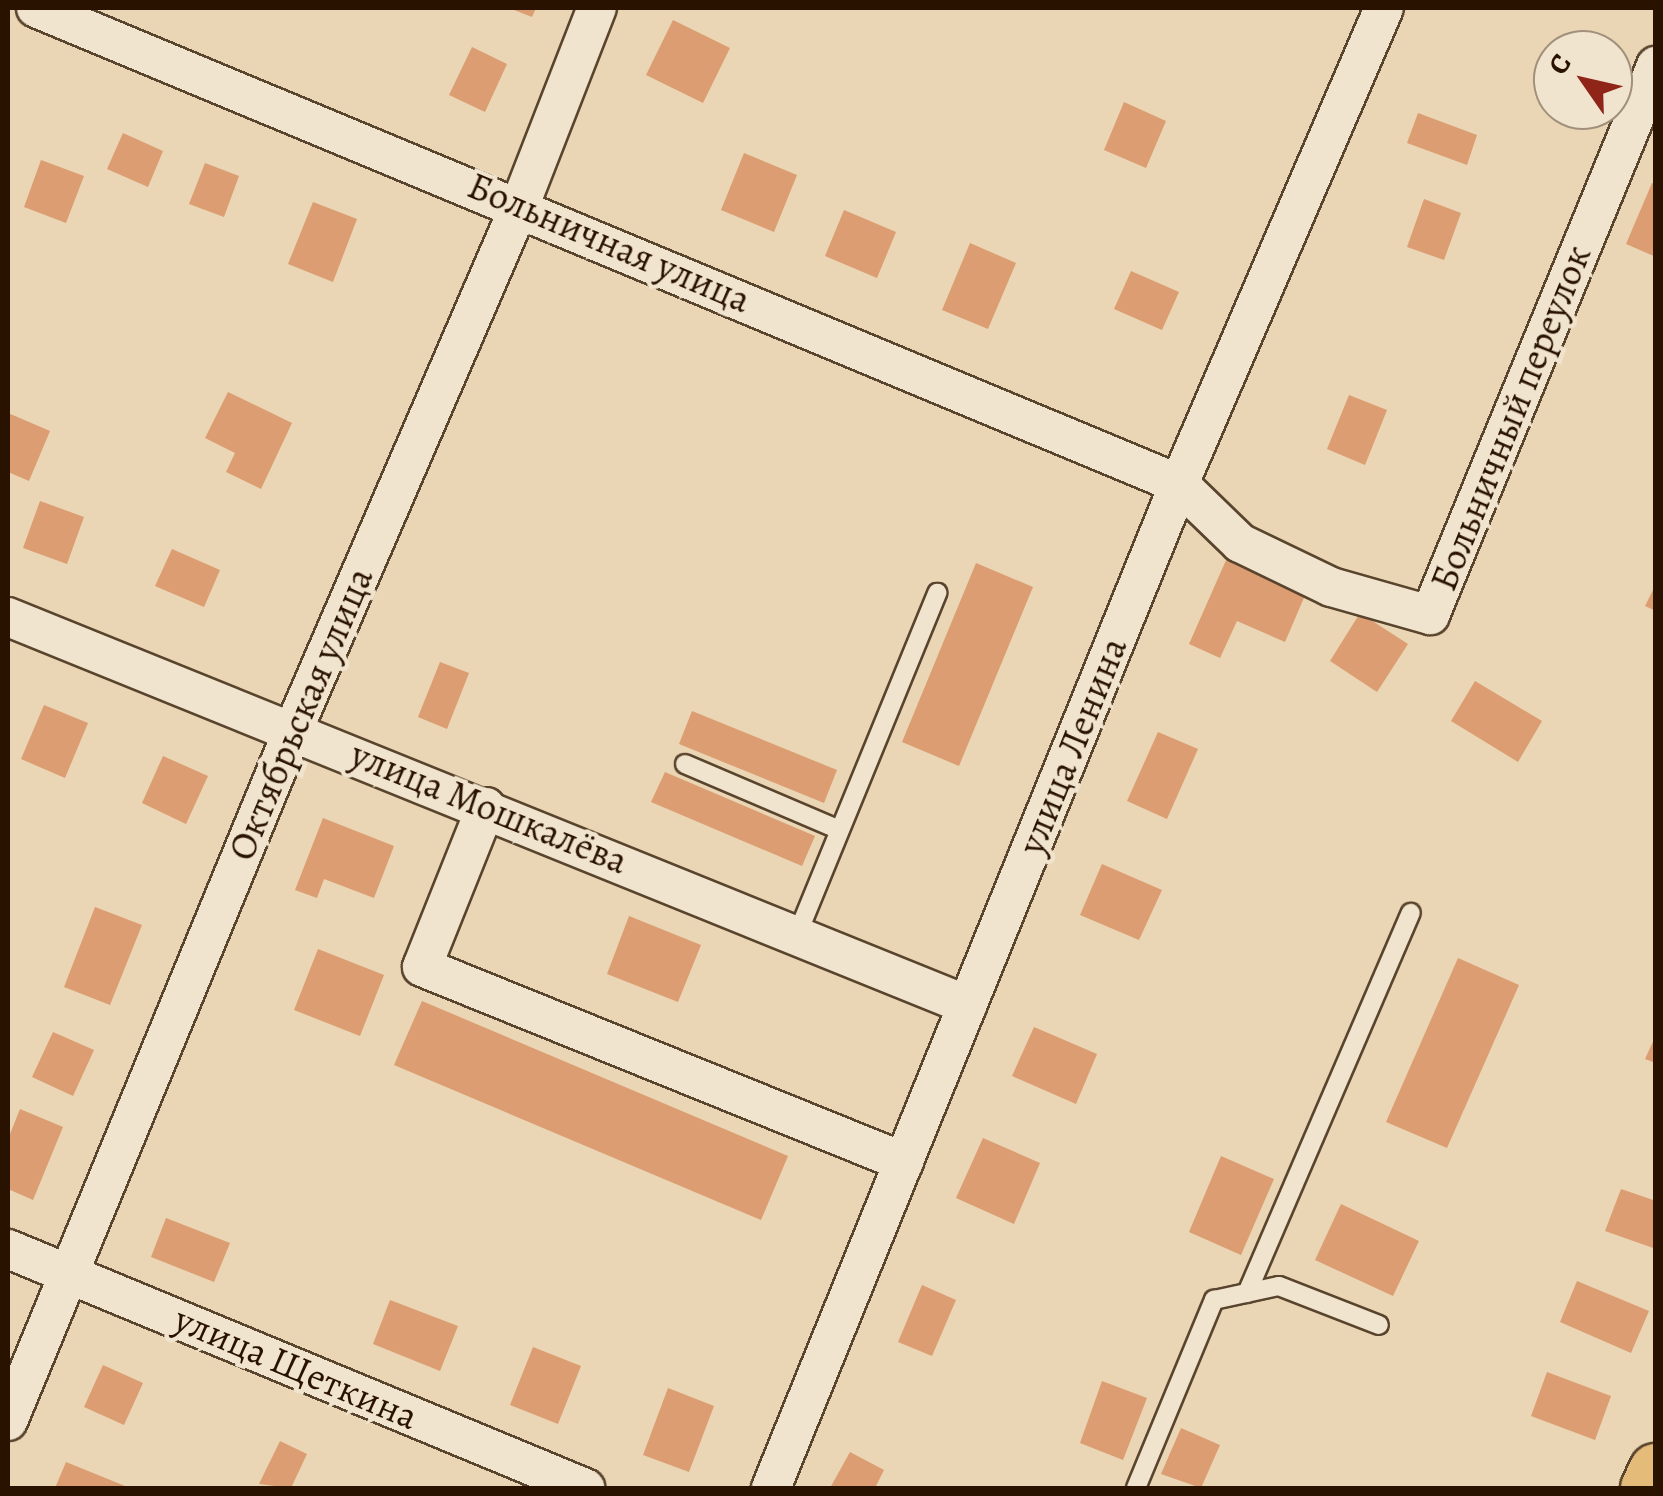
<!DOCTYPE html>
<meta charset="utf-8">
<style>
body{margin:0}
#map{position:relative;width:1663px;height:1496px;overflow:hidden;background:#ead6b4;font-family:Alegreya,serif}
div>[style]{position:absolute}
.building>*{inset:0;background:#db9d71}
.roads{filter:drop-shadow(2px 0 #59442d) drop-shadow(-2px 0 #59442d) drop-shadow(0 2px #59442d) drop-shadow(0 -2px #59442d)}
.service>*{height:18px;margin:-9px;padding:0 9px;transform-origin:9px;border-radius:9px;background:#f1e4ce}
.minor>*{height:38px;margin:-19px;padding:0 19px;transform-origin:19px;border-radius:19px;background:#f1e4ce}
.primary>*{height:55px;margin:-27.5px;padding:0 27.5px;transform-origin:27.5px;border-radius:27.5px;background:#e5bb7a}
span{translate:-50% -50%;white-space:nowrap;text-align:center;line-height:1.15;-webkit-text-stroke:9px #f1e4ce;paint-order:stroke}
.street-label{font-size:38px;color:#291300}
.frame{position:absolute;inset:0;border:10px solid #291300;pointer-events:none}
.north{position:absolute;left:1533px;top:30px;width:100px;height:100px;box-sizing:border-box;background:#f1e4ce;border:2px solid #a1907c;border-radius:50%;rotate:304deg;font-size:28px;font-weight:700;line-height:40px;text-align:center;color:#291300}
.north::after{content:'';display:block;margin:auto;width:35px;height:45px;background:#8f2418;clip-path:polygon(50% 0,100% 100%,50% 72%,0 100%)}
</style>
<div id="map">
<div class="building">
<div style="clip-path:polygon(509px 8px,536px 8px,532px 17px)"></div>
<div style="clip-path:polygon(673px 20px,730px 48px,703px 103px,646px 75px)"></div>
<div style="clip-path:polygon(472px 47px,507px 64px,485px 112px,449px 95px)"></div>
<div style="clip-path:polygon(1124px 102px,1166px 121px,1146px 168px,1104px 150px)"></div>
<div style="clip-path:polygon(1418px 113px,1477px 135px,1467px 165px,1407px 143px)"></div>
<div style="clip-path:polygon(123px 133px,163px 151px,148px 187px,107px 169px)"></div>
<div style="clip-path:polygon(744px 153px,797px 175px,774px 232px,721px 210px)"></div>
<div style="clip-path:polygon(41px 160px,84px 176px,66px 223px,24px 207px)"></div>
<div style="clip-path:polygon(205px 163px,239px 176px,224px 217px,189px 204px)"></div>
<div style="clip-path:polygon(1652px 183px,1656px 184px,1656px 257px,1626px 244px)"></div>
<div style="clip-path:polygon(1424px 199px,1461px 213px,1444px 260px,1407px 247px)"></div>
<div style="clip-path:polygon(313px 202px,357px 219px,333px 282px,288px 264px)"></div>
<div style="clip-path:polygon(844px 210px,896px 232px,877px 278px,825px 256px)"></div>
<div style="clip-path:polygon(970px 243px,1016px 263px,988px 329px,942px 310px)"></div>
<div style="clip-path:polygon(1131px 271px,1179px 292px,1162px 330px,1114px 309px)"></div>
<div style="clip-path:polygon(228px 392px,292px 423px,261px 489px,226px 472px,235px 453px,205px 438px)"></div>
<div style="clip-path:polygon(1349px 395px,1387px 410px,1365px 465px,1327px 449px)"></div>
<div style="clip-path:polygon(8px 413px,50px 431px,29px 481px,8px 472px)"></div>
<div style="clip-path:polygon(40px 501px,84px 517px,67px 564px,23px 548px)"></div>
<div style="clip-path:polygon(172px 549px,220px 570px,204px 607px,155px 586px)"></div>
<div style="clip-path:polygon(1227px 558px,1306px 593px,1285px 642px,1237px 621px,1220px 658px,1189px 644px)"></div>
<div style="clip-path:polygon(976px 563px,1033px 587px,959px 766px,902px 742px)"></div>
<div style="clip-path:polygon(1656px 584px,1656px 611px,1645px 606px)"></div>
<div style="clip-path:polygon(1360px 613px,1408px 644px,1377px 692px,1330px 661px)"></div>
<div style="clip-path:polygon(440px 662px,469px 673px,447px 729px,418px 717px)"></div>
<div style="clip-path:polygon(1475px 681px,1542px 721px,1518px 762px,1451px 721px)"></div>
<div style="clip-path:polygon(44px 705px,88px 723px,65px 778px,21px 759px)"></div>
<div style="clip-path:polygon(692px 711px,837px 770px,824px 803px,679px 744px)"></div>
<div style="clip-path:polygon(1158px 732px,1198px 749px,1167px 819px,1127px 801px)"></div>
<div style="clip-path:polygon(163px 756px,208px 776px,186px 824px,142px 803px)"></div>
<div style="clip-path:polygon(665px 772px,815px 836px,802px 866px,651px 802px)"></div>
<div style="clip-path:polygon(323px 818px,394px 846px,374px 898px,324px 879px,317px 898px,295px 890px)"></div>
<div style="clip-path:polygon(1102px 864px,1162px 890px,1139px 940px,1080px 915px)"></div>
<div style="clip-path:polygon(95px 907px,142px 925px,110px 1005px,64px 987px)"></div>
<div style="clip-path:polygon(629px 916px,701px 945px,678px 1002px,607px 974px)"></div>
<div style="clip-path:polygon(318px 949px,384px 975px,360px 1036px,294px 1010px)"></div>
<div style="clip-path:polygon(1458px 958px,1519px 985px,1447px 1148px,1386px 1122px)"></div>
<div style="clip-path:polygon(422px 1001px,788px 1156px,761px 1220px,394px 1065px)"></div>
<div style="clip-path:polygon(1034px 1027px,1097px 1054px,1076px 1104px,1012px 1076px)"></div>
<div style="clip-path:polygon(53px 1032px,94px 1050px,73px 1096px,32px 1077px)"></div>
<div style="clip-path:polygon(1656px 1035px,1656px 1063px,1645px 1059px)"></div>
<div style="clip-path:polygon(20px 1109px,63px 1127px,33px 1200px,8px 1189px,8px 1139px)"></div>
<div style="clip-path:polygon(983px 1138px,1040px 1163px,1014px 1224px,956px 1198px)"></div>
<div style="clip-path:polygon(1221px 1156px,1274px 1179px,1241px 1255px,1189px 1232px)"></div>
<div style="clip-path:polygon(1621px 1189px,1656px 1201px,1656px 1249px,1605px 1231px)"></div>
<div style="clip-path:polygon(1341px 1204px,1419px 1241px,1393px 1296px,1315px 1260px)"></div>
<div style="clip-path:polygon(166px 1218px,230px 1243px,214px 1282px,151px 1257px)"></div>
<div style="clip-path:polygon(1577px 1281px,1649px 1311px,1631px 1353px,1560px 1322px)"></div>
<div style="clip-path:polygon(922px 1285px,956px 1300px,932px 1356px,898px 1342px)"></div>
<div style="clip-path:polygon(390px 1300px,458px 1326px,440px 1371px,373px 1344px)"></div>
<div style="clip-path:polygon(533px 1347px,581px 1366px,558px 1424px,510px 1405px)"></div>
<div style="clip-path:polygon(103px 1365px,143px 1383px,124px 1425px,84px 1407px)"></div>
<div style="clip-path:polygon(1547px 1372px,1611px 1396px,1595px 1440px,1531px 1416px)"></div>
<div style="clip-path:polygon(1102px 1381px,1147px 1398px,1123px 1460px,1080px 1443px)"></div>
<div style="clip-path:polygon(668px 1388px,714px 1406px,689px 1472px,643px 1455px)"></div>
<div style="clip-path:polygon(1181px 1428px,1220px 1445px,1201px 1488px,1161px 1474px)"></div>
<div style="clip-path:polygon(280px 1441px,307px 1454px,291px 1488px,259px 1484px)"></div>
<div style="clip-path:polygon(850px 1452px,884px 1470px,875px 1488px,830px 1488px)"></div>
<div style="clip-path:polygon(66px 1462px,130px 1488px,55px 1488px)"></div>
</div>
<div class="roads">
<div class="service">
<div style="left:685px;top:764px;width:168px;rotate:23.1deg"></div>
<div style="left:797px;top:935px;width:370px;rotate:-67.7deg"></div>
<div style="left:1247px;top:1293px;width:414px;rotate:-66.7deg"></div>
<div style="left:1136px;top:1488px;width:204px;rotate:-67.5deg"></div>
<div style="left:1214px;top:1300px;width:66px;rotate:-12.2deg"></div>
<div style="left:1279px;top:1286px;width:107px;rotate:21.3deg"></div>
</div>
<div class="minor">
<div style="left:36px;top:8px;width:1238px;rotate:22.61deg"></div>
<div style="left:1179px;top:484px;width:85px;rotate:44deg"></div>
<div style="left:1240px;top:543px;width:101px;rotate:25.8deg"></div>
<div style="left:1331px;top:587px;width:103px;rotate:15.8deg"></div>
<div style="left:1430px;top:615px;width:594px;rotate:-67.63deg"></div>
<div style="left:8px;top:617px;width:1035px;rotate:22.03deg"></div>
<div style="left:486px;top:807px;width:172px;rotate:111.8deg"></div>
<div style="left:422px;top:967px;width:520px;rotate:22.03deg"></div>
<div style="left:8px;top:1249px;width:625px;rotate:22.5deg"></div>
<div style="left:8px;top:1421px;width:750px;rotate:-67.57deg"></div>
<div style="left:294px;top:728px;width:570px;rotate:-66.63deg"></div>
<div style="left:520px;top:205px;width:212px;rotate:-68.7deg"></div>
<div style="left:771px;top:1488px;width:1084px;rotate:-67.88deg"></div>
<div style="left:1179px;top:484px;width:518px;rotate:-66.7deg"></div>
</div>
<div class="primary">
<div style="left:1648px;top:1488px;width:19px;rotate:-65deg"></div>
</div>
</div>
<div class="street-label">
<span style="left:609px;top:243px;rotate:23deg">Больничная улица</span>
<span style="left:1511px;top:418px;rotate:-68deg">Больничный переулок</span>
<span style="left:301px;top:714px;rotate:-67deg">Октябрьская улица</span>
<span style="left:1073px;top:746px;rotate:-68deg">улица Ленина</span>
<span style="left:489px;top:808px;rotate:22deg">улица Мошкалёва</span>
<span style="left:296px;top:1368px;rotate:23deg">улица Щеткина</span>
</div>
<div class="frame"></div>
<div class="north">С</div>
</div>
